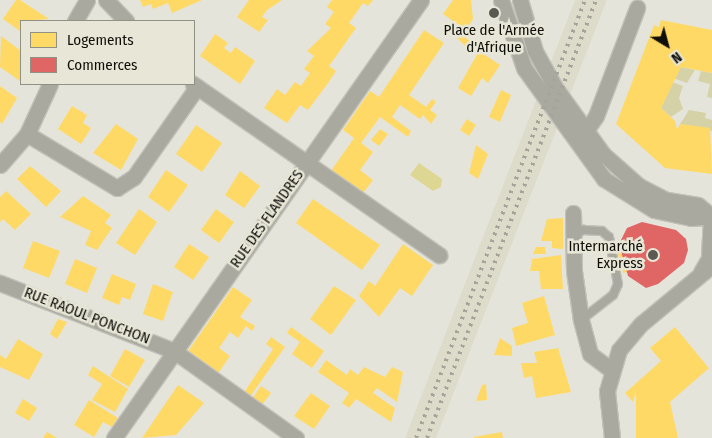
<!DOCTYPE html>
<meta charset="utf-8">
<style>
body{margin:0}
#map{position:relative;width:712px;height:438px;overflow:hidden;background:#e4e4db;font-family:"Fira Sans Condensed",sans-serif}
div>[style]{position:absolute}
.built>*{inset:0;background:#dddccb}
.green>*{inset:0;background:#d6d2a8}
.water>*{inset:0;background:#ded794}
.homes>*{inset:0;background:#ffd966}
.shops>*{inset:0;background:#e06666}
.roads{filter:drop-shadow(1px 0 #c1c1ba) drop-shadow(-1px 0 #c1c1ba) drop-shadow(0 1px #c1c1ba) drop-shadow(0 -1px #c1c1ba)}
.lane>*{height:8px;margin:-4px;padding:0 4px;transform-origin:4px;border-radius:4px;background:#aaa99f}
.street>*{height:15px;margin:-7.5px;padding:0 7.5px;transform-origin:7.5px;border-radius:7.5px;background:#aaa99f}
.rail>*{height:4px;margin-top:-2px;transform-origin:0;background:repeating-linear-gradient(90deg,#a4a49b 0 2.5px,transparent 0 7.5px)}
.dots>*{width:14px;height:14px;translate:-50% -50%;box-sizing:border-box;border:2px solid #e8e7d7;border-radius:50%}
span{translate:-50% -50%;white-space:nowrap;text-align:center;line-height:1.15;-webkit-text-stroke:5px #e8e7d7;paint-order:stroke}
.poi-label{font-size:15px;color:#0f0e09}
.right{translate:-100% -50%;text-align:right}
.street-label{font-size:15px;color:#0f0e09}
.legend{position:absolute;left:20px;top:20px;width:175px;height:65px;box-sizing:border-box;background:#e8e7d7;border:1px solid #919085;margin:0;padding:6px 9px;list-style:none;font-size:15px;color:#0f0e09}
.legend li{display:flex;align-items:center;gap:10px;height:25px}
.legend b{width:25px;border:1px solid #919085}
.north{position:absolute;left:642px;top:20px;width:50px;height:50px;-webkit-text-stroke:4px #e8e7d7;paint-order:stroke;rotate:143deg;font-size:14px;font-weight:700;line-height:20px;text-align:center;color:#0f0e09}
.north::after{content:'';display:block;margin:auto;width:18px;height:22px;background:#0f0e09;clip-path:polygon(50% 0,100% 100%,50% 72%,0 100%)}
</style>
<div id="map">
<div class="built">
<div style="clip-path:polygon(575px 0,607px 0,436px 438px,405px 438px)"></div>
</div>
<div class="green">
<div style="clip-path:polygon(681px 67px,695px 70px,687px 83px,673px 78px)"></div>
<div style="clip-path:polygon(701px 71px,712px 73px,712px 98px,707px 97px,710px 84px,698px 81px)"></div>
<div style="clip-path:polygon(672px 82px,683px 86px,679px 98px,683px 109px,671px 117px,661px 108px)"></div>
<div style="clip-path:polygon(689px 110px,706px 113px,705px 118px,712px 120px,712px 131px,681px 124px,677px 129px)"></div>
</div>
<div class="water">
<div style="clip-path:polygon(419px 163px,442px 179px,441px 187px,433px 191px,410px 175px)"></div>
</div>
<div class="homes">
<div style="clip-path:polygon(16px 0,20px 0,49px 19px,21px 21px,21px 32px,3px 19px)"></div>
<div style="clip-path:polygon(140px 0,202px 0,172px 13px,168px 3px,153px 9px,151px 4px,143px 7px)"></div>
<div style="clip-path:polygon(249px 0,282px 0,267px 10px,262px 17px,268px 20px,259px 32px,237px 17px)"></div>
<div style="clip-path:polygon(332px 0,373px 0,368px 6px,363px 3px,349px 23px,356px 28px,329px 66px,336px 71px,328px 83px,308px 110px,300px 105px,287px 123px,264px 108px,277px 89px,285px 95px,295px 82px,301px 86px,310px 73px,304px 69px,314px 56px,307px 51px,331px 28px,325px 24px,334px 12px,327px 7px)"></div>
<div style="clip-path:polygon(453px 0,471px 0,473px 19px,466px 30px,443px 14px)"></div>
<div style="clip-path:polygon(661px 20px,712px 30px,712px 73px,681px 67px,661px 108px,675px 121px,677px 129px,681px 124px,710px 128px,712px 174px,665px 168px,616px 124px,654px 25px,659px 27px)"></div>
<div style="clip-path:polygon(424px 30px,444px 43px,409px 95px,426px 107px,432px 99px,436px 102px,430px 110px,437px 115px,431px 124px,423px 115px,420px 119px,400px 105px,392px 117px,411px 131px,408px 137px,380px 117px,361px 143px,373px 152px,360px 170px,373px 180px,363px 193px,331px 171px,354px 138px,343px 130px,370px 91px,379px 97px)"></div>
<div style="clip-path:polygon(215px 34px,228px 43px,224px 48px,231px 53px,235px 47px,255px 61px,240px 84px,200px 56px)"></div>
<div style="clip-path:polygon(460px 34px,477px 46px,472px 53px,457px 38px)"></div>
<div style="clip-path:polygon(1px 36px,21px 51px,20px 81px,0 67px)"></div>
<div style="clip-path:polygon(479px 51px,500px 65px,488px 83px,482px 78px,471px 96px,458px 88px)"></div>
<div style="clip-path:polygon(0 86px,17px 98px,2px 124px,0 122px)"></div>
<div style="clip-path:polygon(501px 90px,511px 95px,500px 122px,489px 117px)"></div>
<div style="clip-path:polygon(72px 106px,87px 115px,83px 123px,91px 128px,81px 144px,58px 129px)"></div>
<div style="clip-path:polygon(467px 119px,476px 125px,469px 136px,460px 130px)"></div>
<div style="clip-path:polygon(116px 124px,138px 139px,121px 170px,93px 153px)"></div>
<div style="clip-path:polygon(196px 125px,222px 143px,202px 172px,176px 154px)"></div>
<div style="clip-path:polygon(380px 129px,388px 134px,379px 146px,371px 140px)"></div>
<div style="clip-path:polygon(476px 145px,488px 154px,478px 179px,469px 173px)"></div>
<div style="clip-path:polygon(30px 166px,61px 191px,46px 207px,17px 179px)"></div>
<div style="clip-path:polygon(166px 170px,188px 185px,169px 212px,148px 197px)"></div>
<div style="clip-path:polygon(240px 171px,260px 186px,244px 208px,225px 195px)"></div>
<div style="clip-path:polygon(6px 191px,31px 214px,15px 230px,3px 219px,0 222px,0 197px)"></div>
<div style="clip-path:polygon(83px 196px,111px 215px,105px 223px,112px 228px,97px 250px,85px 245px,91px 231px,60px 217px)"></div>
<div style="clip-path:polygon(313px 199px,380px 245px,362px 270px,296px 223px)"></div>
<div style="clip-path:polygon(139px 209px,157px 222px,135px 255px,116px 243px)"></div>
<div style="clip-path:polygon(216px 209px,234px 222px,219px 243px,201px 230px)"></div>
<div style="clip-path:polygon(563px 218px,563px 249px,552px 248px,552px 241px,541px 241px,547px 219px)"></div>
<div style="clip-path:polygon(33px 241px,60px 251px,49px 278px,23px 268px)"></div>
<div style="clip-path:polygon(189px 244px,209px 257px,193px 280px,174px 267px)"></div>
<div style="clip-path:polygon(403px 244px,433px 265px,412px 296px,400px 288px,379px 317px,359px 296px,369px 281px,375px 286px)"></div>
<div style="clip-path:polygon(536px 247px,545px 247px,546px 254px,533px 254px)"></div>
<div style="clip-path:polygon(622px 249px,628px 272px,623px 273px,617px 250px)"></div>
<div style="clip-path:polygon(561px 255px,563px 289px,541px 289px,539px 271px,530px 271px,532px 259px)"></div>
<div style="clip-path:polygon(75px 259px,97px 268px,87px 293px,65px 284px)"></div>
<div style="clip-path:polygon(112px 274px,136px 284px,130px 300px,122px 297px,119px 305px,102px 298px)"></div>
<div style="clip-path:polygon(153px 284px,173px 292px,163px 321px,143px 314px)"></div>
<div style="clip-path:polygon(334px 286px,356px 300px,331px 335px,310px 319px)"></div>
<div style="clip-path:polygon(233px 287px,252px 300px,240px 317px,255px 326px,252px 331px,246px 326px,238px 338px,230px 332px,219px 348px,230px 356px,217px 375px,186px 354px)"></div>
<div style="clip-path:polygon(544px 296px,555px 335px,516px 346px,512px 328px,528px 323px,522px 303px)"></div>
<div style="clip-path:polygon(58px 319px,67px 322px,57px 339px,50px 334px)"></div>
<div style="clip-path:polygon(291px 327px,324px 351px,312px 368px,292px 354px,300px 342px,287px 333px)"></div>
<div style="clip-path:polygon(675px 327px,712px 372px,709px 368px,670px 402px,678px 438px,636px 438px,636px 391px,633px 402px,625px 393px,661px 361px,650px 348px)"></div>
<div style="clip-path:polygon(271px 337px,285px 347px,249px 398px,243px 394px,273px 349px,266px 344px)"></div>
<div style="clip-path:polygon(500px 338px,512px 346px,512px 356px,494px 355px)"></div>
<div style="clip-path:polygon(18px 339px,43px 354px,29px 380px,0 367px,0 355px,6px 359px)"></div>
<div style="clip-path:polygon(558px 348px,571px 392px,536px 398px,532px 376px,524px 378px,521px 363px,537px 363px,534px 352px)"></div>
<div style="clip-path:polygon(125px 349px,145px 360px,129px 387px,110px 376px)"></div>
<div style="clip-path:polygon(326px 360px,347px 375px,350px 369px,358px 375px,364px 367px,385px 377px,392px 367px,403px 372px,397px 402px,377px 388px,373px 393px,395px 408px,391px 422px,356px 399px,349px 408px,342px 403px,349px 393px,318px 372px)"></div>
<div style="clip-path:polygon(93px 366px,128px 389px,115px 412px,92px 400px,102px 384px,88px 375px)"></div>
<div style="clip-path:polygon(486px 384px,487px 400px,476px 401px,482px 385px)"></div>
<div style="clip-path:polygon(178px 385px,204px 403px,176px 435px,142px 438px)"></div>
<div style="clip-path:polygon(261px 386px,271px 393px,261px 406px,252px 399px)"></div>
<div style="clip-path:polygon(311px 393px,330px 406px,314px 429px,294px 416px)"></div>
<div style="clip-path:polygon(23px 399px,37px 408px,29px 421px,15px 413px)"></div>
<div style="clip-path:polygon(89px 400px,118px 418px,112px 427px,103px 422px,94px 437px,74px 425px)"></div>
<div style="clip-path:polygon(47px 432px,57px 438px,43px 438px)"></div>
<div style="clip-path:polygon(502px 432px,503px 438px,474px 438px,474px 437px)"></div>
</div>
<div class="shops">
<div style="clip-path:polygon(642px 222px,676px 230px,686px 239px,688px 250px,684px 263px,658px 284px,646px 288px,628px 276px,619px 244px,627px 228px)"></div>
</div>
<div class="roads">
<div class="lane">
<div style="left:573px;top:236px;width:12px;rotate:-31deg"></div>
<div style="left:583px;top:230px;width:19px;rotate:3deg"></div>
<div style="left:602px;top:231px;width:9px;rotate:41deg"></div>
<div style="left:609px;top:237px;width:48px;rotate:79.2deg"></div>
<div style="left:618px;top:284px;width:12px;rotate:114deg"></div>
<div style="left:613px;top:295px;width:41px;rotate:142deg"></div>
</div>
<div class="street">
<div style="left:106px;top:0;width:29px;rotate:46deg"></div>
<div style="left:501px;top:0;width:72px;rotate:71.3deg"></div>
<div style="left:524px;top:68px;width:137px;rotate:54.2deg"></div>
<div style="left:604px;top:179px;width:59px;rotate:31.8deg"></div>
<div style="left:654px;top:210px;width:38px;rotate:12deg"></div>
<div style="left:691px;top:218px;width:21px;rotate:-5deg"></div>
<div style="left:520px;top:0;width:53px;rotate:73.6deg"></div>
<div style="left:535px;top:51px;width:43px;rotate:61.1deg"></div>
<div style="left:556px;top:89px;width:80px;rotate:54.1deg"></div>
<div style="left:603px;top:154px;width:48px;rotate:41.6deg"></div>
<div style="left:639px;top:186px;width:31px;rotate:27deg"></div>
<div style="left:667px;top:200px;width:31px;rotate:9deg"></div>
<div style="left:698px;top:205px;width:17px;rotate:40deg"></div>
<div style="left:75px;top:21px;width:24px;rotate:-60deg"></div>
<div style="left:193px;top:84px;width:300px;rotate:34.8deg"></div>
<div style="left:27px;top:134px;width:105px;rotate:31deg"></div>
<div style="left:117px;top:188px;width:20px;rotate:-33deg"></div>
<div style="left:134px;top:177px;width:110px;rotate:-55deg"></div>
<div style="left:580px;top:139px;width:28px;rotate:-55deg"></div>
<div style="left:596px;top:116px;width:116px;rotate:-69.2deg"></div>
<div style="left:0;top:165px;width:41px;rotate:-48.9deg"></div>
<div style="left:27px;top:134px;width:55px;rotate:-65.3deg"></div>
<div style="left:573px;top:213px;width:58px;rotate:89deg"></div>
<div style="left:574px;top:271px;width:49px;rotate:81.9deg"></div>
<div style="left:581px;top:320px;width:35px;rotate:75deg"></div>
<div style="left:590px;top:354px;width:25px;rotate:37deg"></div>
<div style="left:701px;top:272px;width:16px;rotate:-60deg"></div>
<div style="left:709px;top:258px;width:42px;rotate:-87.3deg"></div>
<div style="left:0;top:283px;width:187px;rotate:21.3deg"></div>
<div style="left:174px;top:351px;width:150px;rotate:35.5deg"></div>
<div style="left:114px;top:438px;width:535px;rotate:-54.97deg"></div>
<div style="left:612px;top:438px;width:47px;rotate:-96.1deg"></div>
<div style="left:607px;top:391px;width:43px;rotate:-73.7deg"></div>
<div style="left:619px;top:350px;width:34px;rotate:-50deg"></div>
<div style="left:641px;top:324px;width:92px;rotate:-39.7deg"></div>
</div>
</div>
<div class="rail">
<div style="left:416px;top:438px;width:469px;rotate:-68.9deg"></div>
<div style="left:427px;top:438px;width:469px;rotate:-68.9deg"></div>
</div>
<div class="dots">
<div style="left:494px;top:13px;background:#5a5952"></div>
<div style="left:653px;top:255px;background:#5a5952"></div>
</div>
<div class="poi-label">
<span style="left:494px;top:39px">Place de l'Armée<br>d'Afrique</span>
<span class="right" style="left:643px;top:255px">Intermarché<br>Express</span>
</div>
<div class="street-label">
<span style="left:267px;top:219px;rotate:-55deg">RUE DES FLANDRES</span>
<span style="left:87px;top:316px;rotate:21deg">RUE RAOUL PONCHON</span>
</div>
<ul class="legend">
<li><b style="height:14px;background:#ffd966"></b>Logements</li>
<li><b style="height:14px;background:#e06666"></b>Commerces</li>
</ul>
<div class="north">N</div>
</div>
